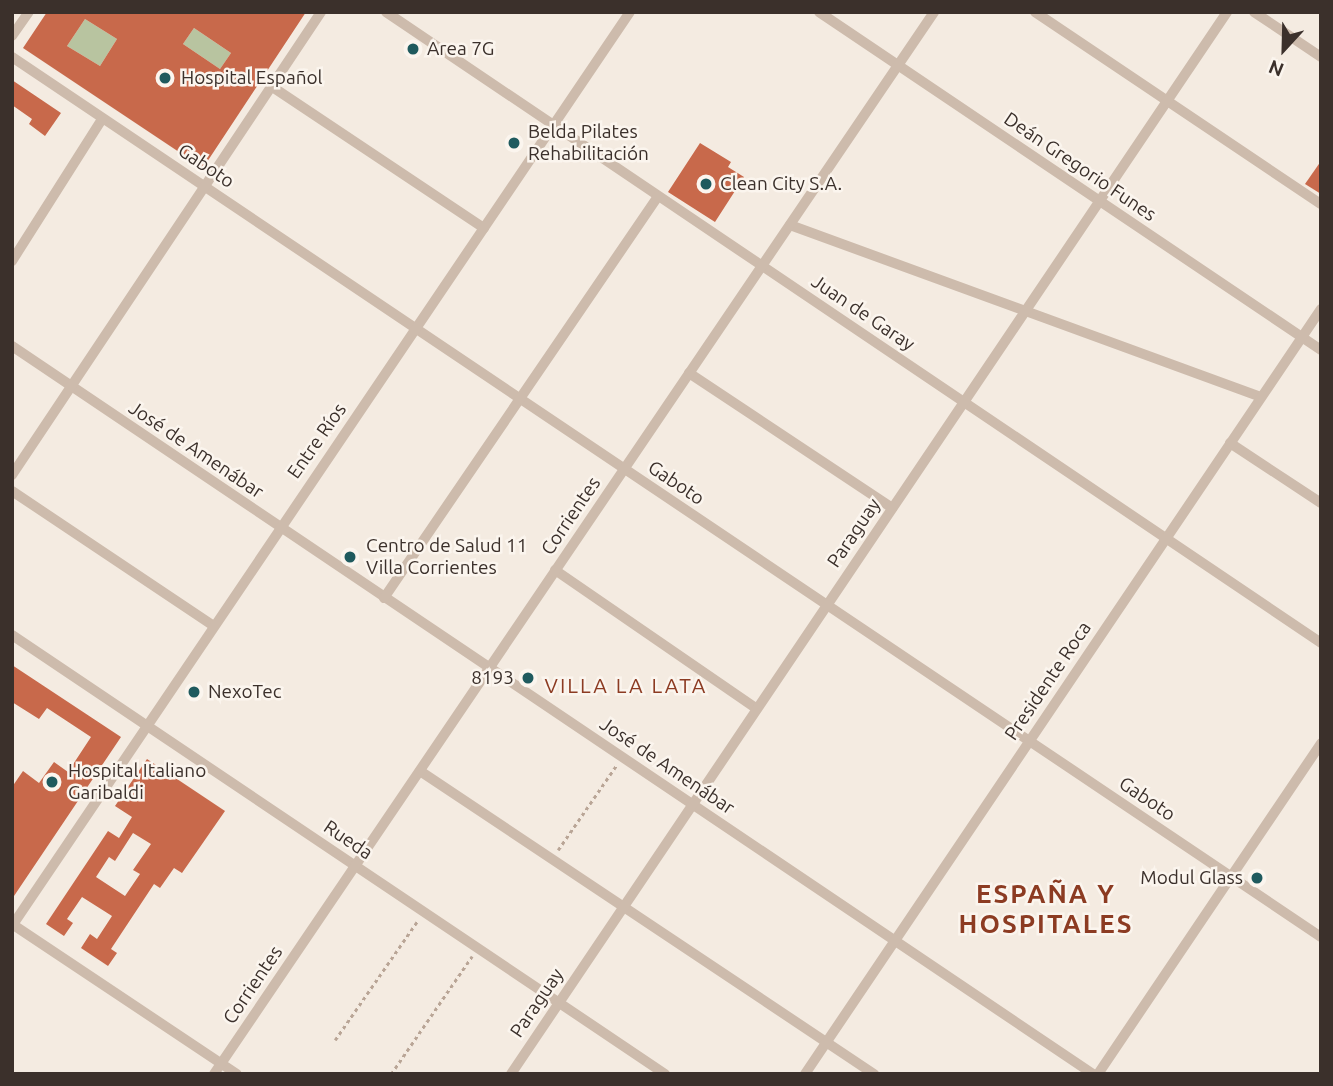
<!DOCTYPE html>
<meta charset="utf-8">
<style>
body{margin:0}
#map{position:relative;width:1333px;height:1086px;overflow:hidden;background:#f4ebe1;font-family:Ubuntu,sans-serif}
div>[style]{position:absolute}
.green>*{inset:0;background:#b8c4a0}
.building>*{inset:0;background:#c8694b}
.path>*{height:2.5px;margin-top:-1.25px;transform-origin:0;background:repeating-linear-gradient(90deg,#b9a596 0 3.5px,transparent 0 7px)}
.street>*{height:10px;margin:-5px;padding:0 5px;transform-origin:5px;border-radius:5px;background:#cdbbac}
.dots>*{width:19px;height:19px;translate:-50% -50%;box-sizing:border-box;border:4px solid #fbf5ee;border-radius:50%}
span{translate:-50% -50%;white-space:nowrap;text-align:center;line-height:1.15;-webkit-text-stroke:5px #fbf5ee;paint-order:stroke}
.poi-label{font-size:19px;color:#3b302b}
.left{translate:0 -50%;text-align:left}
.right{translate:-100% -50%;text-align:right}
.street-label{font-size:19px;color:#3b302b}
.neighbourhood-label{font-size:21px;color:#8c3b22;letter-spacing:2px}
.district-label{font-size:26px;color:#8c3b22;font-weight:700;letter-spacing:2px}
.frame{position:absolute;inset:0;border:14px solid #3b302b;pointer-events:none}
.north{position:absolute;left:1249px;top:14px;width:70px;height:70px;-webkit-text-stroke:5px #fbf5ee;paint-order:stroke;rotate:202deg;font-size:19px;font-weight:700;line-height:28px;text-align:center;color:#3b302b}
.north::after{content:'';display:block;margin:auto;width:24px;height:32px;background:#3b302b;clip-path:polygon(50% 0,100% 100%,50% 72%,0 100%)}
</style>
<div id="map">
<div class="green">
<div style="clip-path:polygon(85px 19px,117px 39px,100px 66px,67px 46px)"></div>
<div style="clip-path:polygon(194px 28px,231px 53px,220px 69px,183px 44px)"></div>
</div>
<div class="building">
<div style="clip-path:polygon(evenodd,47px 12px,306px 12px,203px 168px,23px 48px,47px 12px,85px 19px,117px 39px,100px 66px,67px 46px,85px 19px,47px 12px,194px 28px,231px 53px,220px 69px,183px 44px,194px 28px)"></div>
<div style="clip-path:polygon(12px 80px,61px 113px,45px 136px,29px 124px,32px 119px,12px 105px)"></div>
<div style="clip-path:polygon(700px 143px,731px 162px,728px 167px,744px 177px,715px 222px,668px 192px)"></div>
<div style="clip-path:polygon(1321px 161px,1321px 194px,1305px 184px)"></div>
<div style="clip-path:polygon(12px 665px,121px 737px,12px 899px,12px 787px,23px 771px,39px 783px,54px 762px,68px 772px,91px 737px,47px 708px,39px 719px,12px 702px)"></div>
<div style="clip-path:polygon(evenodd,147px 759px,225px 811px,182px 873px,174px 868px,160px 888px,154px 884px,111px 949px,117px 953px,108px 966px,81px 948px,90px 934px,97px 939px,112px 916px,82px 897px,67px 919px,73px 923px,64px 936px,46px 924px,108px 831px,119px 838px,132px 817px,115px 806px,147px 759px,133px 833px,151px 844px,133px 870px,140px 874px,125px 896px,96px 877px,109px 857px,115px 861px,133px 833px)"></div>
</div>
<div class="path">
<div style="left:558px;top:850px;width:102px;rotate:-55.4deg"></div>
<div style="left:335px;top:1040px;width:146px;rotate:-55.3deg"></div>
<div style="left:391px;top:1074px;width:143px;rotate:-55.5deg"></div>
</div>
<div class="street">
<div style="left:386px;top:12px;width:1128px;rotate:34.01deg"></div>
<div style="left:819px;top:12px;width:605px;rotate:33.95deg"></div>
<div style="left:1035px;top:12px;width:344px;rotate:33.9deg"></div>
<div style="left:1254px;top:12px;width:81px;rotate:33.9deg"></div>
<div style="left:12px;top:36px;width:29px;rotate:-55deg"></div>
<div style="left:12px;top:57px;width:1577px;rotate:33.91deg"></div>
<div style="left:271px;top:86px;width:256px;rotate:33.7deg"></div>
<div style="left:790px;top:225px;width:501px;rotate:20.06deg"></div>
<div style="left:12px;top:261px;width:168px;rotate:-57.6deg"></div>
<div style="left:12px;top:346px;width:1303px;rotate:33.96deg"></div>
<div style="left:689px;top:373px;width:244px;rotate:33.6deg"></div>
<div style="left:1230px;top:443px;width:109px;rotate:33.4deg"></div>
<div style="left:12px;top:475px;width:557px;rotate:-56.28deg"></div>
<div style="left:12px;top:491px;width:243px;rotate:33.8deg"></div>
<div style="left:555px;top:570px;width:245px;rotate:34.5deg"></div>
<div style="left:384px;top:598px;width:486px;rotate:-55.7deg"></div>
<div style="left:12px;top:635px;width:787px;rotate:33.91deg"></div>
<div style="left:420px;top:771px;width:546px;rotate:33.72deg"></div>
<div style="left:12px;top:924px;width:270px;rotate:33.7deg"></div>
<div style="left:12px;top:926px;width:1103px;rotate:-55.94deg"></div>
<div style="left:214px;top:1074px;width:1283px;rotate:-55.86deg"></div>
<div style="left:511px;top:1074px;width:1281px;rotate:-56.01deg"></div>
<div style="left:805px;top:1074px;width:923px;rotate:-56deg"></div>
<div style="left:1098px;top:1074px;width:399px;rotate:-56deg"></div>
</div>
<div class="dots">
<div style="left:413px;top:49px;background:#1f5a5e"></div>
<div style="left:165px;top:78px;background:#1f5a5e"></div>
<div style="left:514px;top:143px;background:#1f5a5e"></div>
<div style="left:706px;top:184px;background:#1f5a5e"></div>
<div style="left:350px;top:557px;background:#1f5a5e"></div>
<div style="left:528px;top:678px;background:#1f5a5e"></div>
<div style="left:194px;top:692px;background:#1f5a5e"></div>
<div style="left:52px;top:782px;background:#1f5a5e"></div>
<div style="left:1257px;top:878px;background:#1f5a5e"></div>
</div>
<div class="poi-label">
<span class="left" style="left:427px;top:49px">Area 7G</span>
<span class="left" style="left:181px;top:78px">Hospital Español</span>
<span class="left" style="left:528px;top:143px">Belda Pilates<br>Rehabilitación</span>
<span class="left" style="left:720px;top:184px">Clean City S.A.</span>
<span class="left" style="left:366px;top:557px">Centro de Salud 11<br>Villa Corrientes</span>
<span class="right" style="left:514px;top:678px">8193</span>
<span class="left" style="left:208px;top:692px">NexoTec</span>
<span class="left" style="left:68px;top:782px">Hospital Italiano<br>Garibaldi</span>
<span class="right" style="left:1243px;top:878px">Modul Glass</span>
</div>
<div class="street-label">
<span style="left:206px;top:166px;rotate:34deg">Gaboto</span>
<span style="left:1080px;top:167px;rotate:34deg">Deán Gregorio Funes</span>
<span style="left:863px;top:313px;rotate:34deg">Juan de Garay</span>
<span style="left:317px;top:441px;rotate:-55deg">Entre Ríos</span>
<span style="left:196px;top:450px;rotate:34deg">José de Amenábar</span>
<span style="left:676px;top:483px;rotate:34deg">Gaboto</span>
<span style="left:571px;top:516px;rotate:-56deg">Corrientes</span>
<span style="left:854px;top:533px;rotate:-56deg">Paraguay</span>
<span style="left:1048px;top:681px;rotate:-56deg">Presidente Roca</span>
<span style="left:667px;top:766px;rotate:34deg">José de Amenábar</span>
<span style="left:1147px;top:799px;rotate:34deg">Gaboto</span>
<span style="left:348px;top:840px;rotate:34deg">Rueda</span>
<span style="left:253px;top:985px;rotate:-56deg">Corrientes</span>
<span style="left:537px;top:1003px;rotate:-56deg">Paraguay</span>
</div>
<div class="neighbourhood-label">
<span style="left:626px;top:685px">VILLA LA LATA</span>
</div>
<div class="district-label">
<span style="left:1046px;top:909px">ESPAÑA Y<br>HOSPITALES</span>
</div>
<div class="frame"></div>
<div class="north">N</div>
</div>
